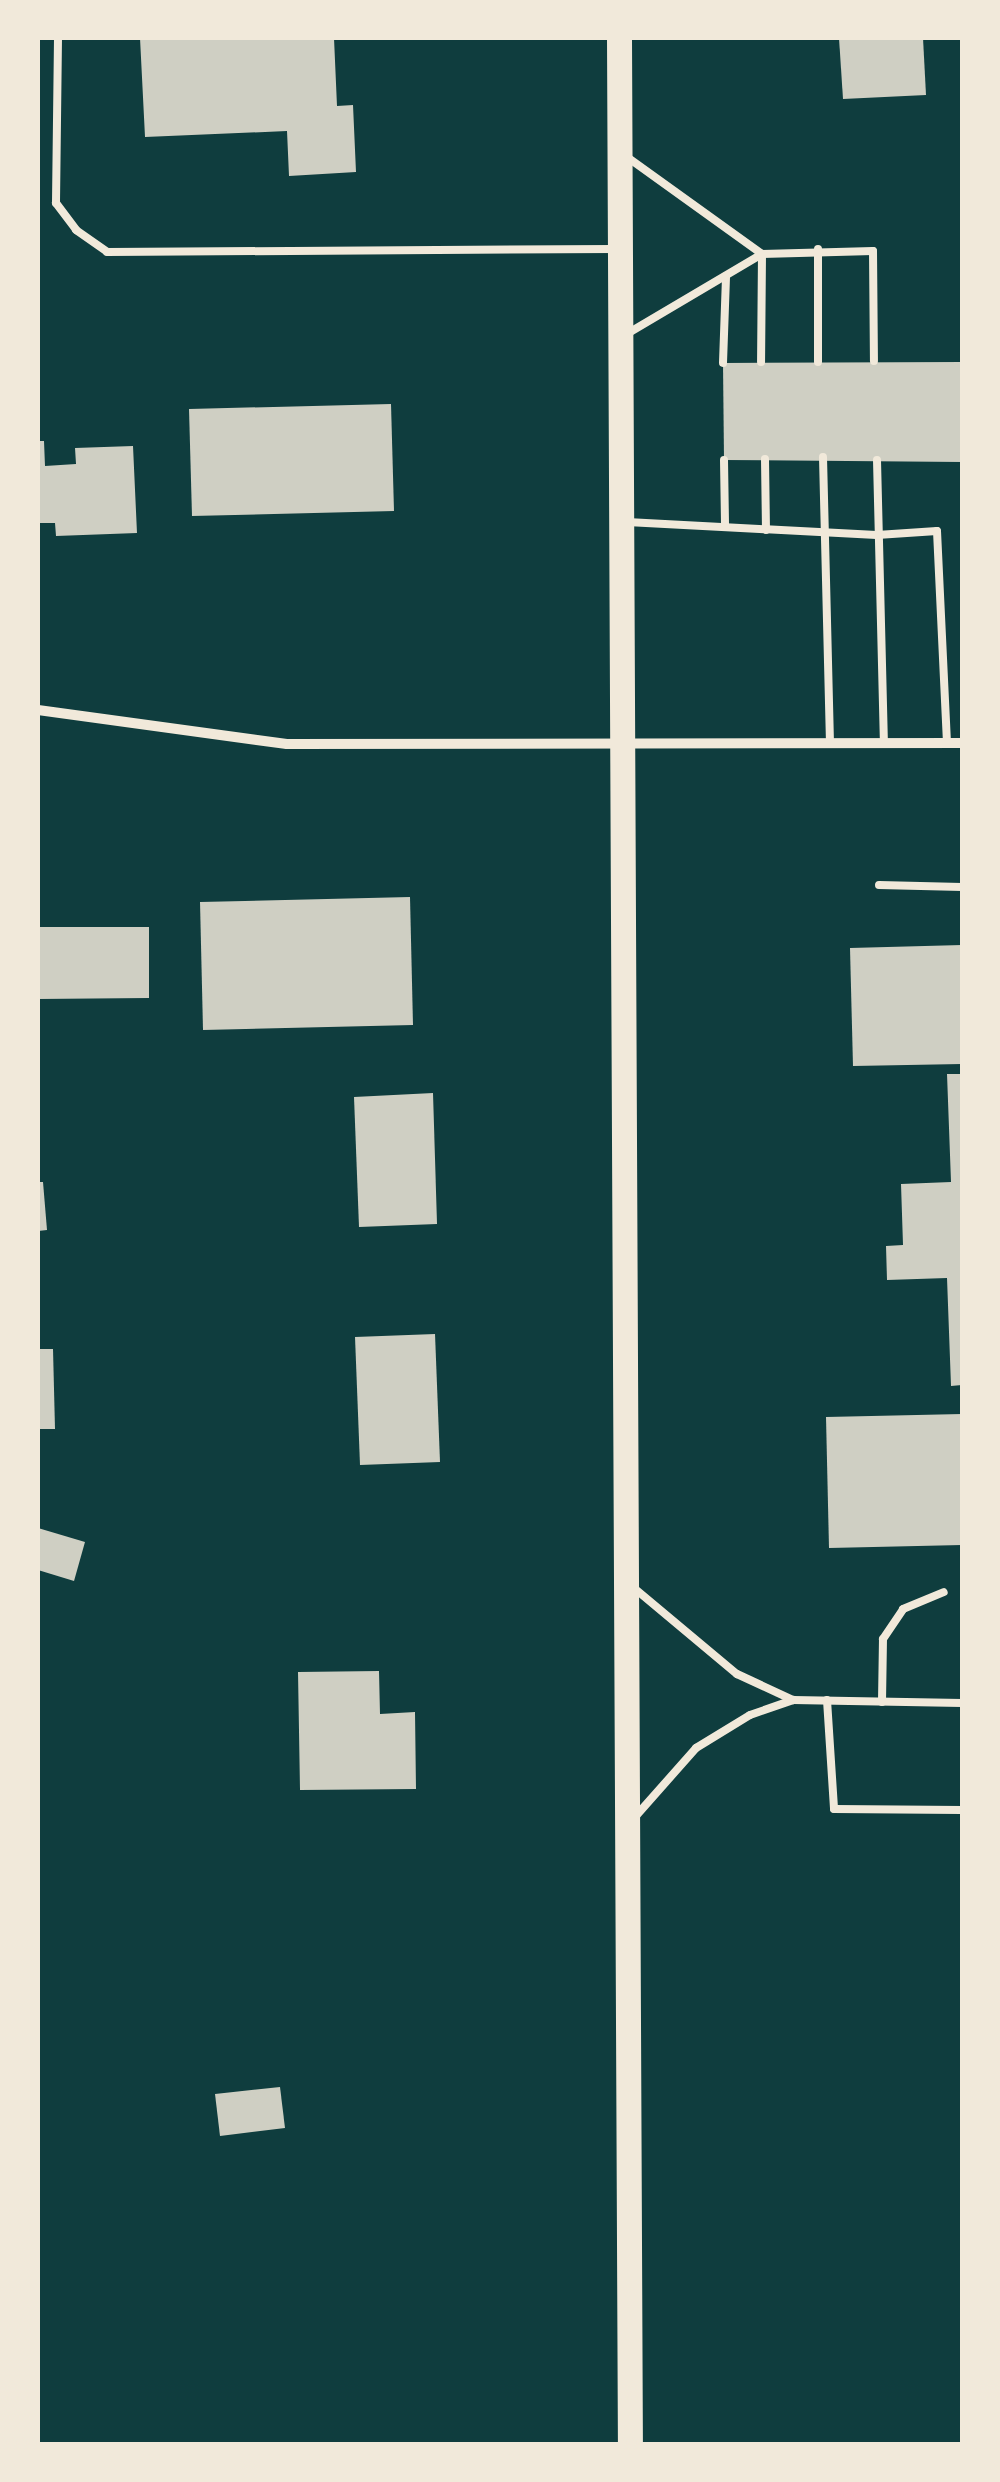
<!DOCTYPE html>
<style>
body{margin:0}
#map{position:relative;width:1000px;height:2482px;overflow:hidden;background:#0f3d3e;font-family:Overpass,sans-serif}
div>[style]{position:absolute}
.building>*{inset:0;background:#cfcfc3}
.service>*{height:8px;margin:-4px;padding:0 4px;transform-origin:4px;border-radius:4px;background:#f1e9da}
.minor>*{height:10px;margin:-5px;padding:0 5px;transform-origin:5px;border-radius:5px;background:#f1e9da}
.primary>*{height:25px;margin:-12.5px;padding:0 12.5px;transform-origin:12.5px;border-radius:12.5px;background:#f1e9da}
span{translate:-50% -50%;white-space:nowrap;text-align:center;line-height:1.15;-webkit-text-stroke:10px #f1e9da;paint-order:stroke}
.frame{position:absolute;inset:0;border:40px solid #f1e9da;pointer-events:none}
</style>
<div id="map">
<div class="building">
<div style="clip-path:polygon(140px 38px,334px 38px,337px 106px,353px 105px,356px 172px,289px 176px,287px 131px,145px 137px)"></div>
<div style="clip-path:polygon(839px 38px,923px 38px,926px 95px,843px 99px)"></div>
<div style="clip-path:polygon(962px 362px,962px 462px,724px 460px,723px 363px)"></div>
<div style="clip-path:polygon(391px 404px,394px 511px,192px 516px,189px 409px)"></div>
<div style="clip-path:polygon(38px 441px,44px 441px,45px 466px,76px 464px,75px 448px,133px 446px,137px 533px,56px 536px,55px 523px,38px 523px)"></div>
<div style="clip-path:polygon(410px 897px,413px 1025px,203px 1030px,200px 902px)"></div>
<div style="clip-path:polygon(38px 927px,149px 927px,149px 998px,38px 999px)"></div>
<div style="clip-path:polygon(962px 945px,962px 1064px,853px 1066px,850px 948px)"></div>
<div style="clip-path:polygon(947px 1074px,962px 1074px,962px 1385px,951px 1386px,947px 1278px,887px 1280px,886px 1246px,903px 1245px,901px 1184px,951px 1182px)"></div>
<div style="clip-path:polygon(433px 1093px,437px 1224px,359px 1227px,354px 1097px)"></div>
<div style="clip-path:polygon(38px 1182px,43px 1182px,47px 1230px,38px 1231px)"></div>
<div style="clip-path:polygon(435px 1334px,440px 1462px,360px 1465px,355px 1337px)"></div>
<div style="clip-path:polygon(38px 1349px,53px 1349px,55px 1429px,38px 1429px)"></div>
<div style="clip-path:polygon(962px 1414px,962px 1545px,829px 1548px,826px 1417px)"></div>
<div style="clip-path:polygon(38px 1528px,85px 1542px,74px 1581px,38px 1570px)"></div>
<div style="clip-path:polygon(379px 1671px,380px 1714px,415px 1712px,416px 1789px,300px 1790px,298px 1672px)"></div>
<div style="clip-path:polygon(280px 2087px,285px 2128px,220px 2136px,215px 2094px)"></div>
</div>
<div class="service">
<div style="left:58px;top:38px;width:165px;rotate:90.7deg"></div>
<div style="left:56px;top:203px;width:34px;rotate:53deg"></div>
<div style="left:76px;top:230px;width:38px;rotate:35deg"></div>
<div style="left:107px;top:252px;width:508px;rotate:-0.34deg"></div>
<div style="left:627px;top:157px;width:166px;rotate:35.7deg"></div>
<div style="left:762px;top:254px;width:108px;rotate:90.5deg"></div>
<div style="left:625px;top:335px;width:159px;rotate:-30.6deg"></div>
<div style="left:762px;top:254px;width:111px;rotate:-1.5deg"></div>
<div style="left:873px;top:251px;width:110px;rotate:89.5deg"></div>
<div style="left:818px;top:362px;width:113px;rotate:-90deg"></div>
<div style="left:723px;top:363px;width:87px;rotate:-88deg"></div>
<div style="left:823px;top:457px;width:286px;rotate:88.6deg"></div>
<div style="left:765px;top:459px;width:71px;rotate:89.2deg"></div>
<div style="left:724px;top:460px;width:67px;rotate:89.1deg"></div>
<div style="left:877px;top:460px;width:284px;rotate:88.6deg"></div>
<div style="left:627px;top:522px;width:250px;rotate:3deg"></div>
<div style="left:877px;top:535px;width:60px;rotate:-3.8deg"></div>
<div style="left:937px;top:531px;width:212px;rotate:87.3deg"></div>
<div style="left:879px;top:885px;width:83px;rotate:1.4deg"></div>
<div style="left:634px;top:1588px;width:134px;rotate:39.9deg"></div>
<div style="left:737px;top:1674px;width:62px;rotate:24.9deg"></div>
<div style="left:827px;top:1700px;width:109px;rotate:86.3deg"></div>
<div style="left:834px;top:1809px;width:128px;rotate:0.4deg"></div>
<div style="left:882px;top:1702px;width:63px;rotate:-89.1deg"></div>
<div style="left:883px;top:1639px;width:36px;rotate:-56deg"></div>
<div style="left:903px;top:1609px;width:44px;rotate:-22.5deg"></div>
<div style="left:635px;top:1817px;width:92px;rotate:-48.5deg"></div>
<div style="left:696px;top:1748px;width:63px;rotate:-31.4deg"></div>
<div style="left:750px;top:1715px;width:46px;rotate:-19.2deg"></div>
<div style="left:793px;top:1700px;width:169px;rotate:1deg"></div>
</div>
<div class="minor">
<div style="left:38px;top:710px;width:251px;rotate:7.8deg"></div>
<div style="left:287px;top:744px;width:675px;rotate:-0.08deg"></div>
</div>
<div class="primary">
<div style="left:619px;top:38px;width:2406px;rotate:89.74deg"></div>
</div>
<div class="frame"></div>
</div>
